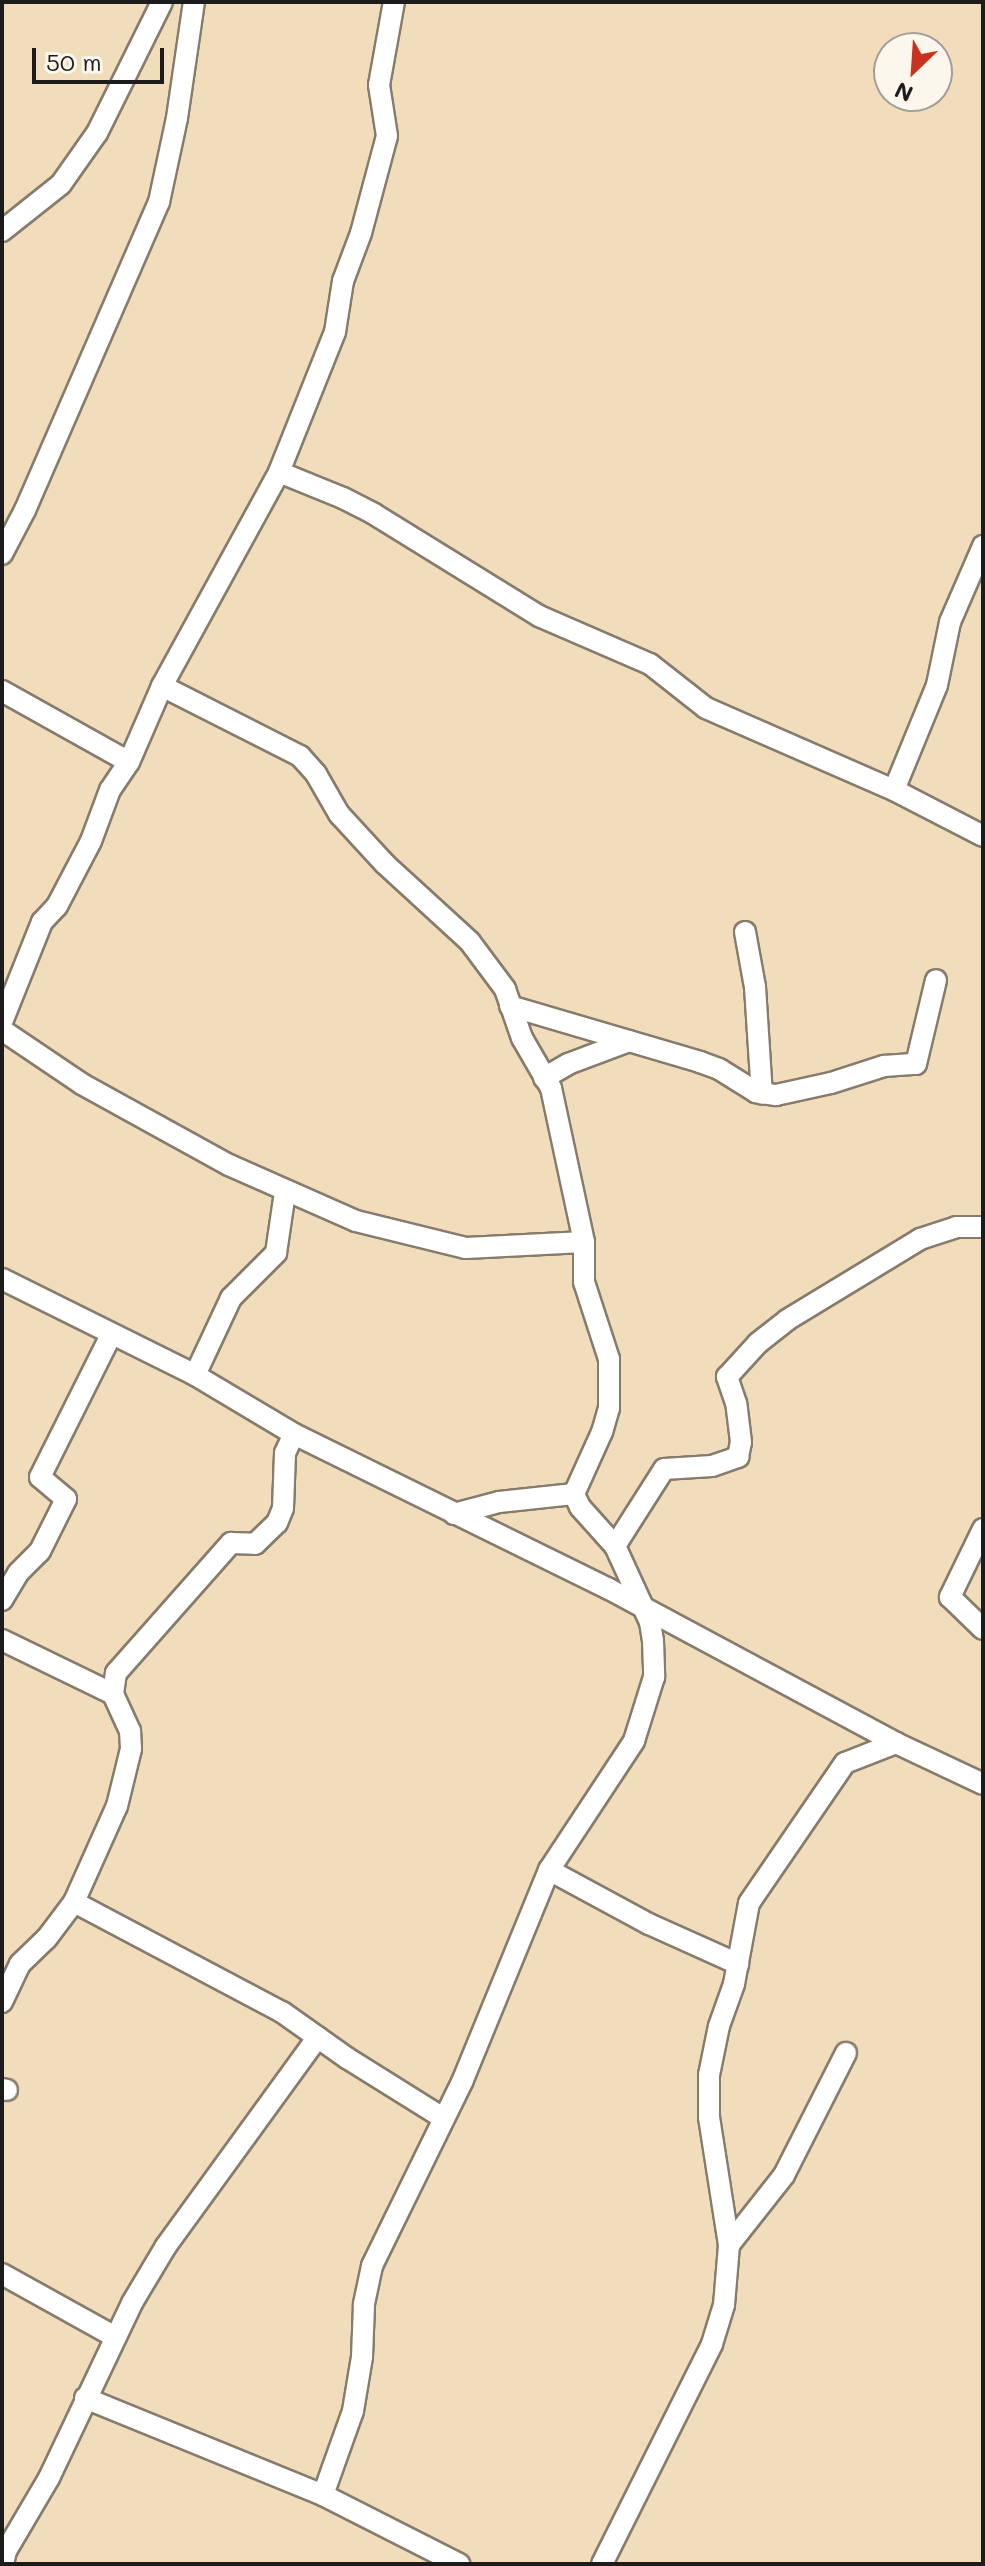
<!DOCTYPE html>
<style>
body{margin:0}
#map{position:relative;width:985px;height:2566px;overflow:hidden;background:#f1ddbc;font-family:Mali,sans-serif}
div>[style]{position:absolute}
.roads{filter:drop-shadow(2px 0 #867c6c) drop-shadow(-2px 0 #867c6c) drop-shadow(0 2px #867c6c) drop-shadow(0 -2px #867c6c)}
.minor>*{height:20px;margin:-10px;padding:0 10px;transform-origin:10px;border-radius:10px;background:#fff}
span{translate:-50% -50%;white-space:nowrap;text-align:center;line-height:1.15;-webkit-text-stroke:6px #fbf7ec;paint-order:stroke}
.frame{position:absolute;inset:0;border:4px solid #1c1c1c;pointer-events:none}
.north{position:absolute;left:873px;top:32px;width:80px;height:80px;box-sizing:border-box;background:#fbf7ec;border:2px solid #a29f99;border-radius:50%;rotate:205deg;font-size:22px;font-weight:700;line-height:32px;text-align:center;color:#1c1c1c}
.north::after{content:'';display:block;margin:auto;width:28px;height:36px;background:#c8321e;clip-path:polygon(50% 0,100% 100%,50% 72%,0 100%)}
.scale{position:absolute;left:32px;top:48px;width:132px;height:36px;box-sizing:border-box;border:4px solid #1c1c1c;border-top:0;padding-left:10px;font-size:24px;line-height:28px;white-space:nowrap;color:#1c1c1c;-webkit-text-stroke:6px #fbf7ec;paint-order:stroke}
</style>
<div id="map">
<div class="roads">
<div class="minor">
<div style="left:2px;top:231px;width:75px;rotate:-38.5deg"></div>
<div style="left:61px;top:184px;width:62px;rotate:-54.8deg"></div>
<div style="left:97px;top:133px;width:146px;rotate:-63.6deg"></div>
<div style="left:279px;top:472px;width:69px;rotate:22.1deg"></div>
<div style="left:343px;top:498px;width:35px;rotate:27deg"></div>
<div style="left:374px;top:514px;width:194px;rotate:31.7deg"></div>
<div style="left:539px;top:616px;width:121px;rotate:23.4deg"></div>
<div style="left:650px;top:664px;width:71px;rotate:38.2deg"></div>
<div style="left:706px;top:708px;width:205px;rotate:23.6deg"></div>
<div style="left:894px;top:790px;width:100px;rotate:27.3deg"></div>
<div style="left:2px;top:554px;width:50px;rotate:-62.4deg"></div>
<div style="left:25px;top:510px;width:336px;rotate:-66.5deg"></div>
<div style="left:159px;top:202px;width:86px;rotate:-77.9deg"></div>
<div style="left:177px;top:118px;width:117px;rotate:-81.7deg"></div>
<div style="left:162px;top:686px;width:155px;rotate:26.9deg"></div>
<div style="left:300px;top:756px;width:24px;rotate:48deg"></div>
<div style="left:316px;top:774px;width:46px;rotate:60.1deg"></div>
<div style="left:339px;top:814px;width:68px;rotate:47.4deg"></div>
<div style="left:385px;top:864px;width:115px;rotate:42.5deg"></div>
<div style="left:470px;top:942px;width:59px;rotate:53.3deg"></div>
<div style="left:505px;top:989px;width:52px;rotate:70.9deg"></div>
<div style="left:522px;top:1038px;width:58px;rotate:59.9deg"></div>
<div style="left:551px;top:1088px;width:157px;rotate:77.9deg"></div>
<div style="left:584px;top:1242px;width:40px;rotate:90deg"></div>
<div style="left:584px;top:1282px;width:81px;rotate:72deg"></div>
<div style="left:609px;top:1359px;width:49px;rotate:90deg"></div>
<div style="left:609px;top:1408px;width:25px;rotate:106deg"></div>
<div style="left:602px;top:1432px;width:68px;rotate:114.3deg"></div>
<div style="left:574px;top:1494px;width:14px;rotate:65deg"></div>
<div style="left:580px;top:1507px;width:52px;rotate:48.1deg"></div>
<div style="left:615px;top:1546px;width:84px;rotate:65.3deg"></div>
<div style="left:650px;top:1622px;width:19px;rotate:81deg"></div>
<div style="left:653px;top:1641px;width:36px;rotate:88deg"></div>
<div style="left:654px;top:1677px;width:67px;rotate:107.4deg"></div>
<div style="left:634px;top:1741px;width:154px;rotate:123.4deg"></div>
<div style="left:549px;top:1870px;width:227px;rotate:112.3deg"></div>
<div style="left:463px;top:2080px;width:207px;rotate:116.1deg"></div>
<div style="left:372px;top:2266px;width:40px;rotate:102deg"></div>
<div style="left:364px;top:2305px;width:52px;rotate:92.2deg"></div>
<div style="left:362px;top:2357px;width:55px;rotate:99.5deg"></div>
<div style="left:353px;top:2411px;width:89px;rotate:109.7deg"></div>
<div style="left:2px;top:691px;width:145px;rotate:29.2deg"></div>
<div style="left:894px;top:790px;width:113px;rotate:-67.7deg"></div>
<div style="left:937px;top:685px;width:64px;rotate:-78.3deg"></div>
<div style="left:950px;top:622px;width:83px;rotate:-66.5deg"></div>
<div style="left:745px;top:932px;width:56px;rotate:79.7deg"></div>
<div style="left:755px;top:987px;width:107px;rotate:86.3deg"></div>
<div style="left:510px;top:1006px;width:198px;rotate:16.4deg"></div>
<div style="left:700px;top:1062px;width:20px;rotate:20deg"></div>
<div style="left:719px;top:1069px;width:44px;rotate:31.9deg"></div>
<div style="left:756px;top:1092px;width:20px;rotate:9deg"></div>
<div style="left:776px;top:1095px;width:56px;rotate:-12.3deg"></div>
<div style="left:831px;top:1083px;width:56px;rotate:-17.8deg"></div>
<div style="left:884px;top:1066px;width:32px;rotate:-4deg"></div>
<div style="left:916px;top:1064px;width:86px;rotate:-76.6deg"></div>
<div style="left:2px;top:1022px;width:108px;rotate:-68.2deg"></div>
<div style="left:42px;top:922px;width:22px;rotate:-47deg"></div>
<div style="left:57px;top:906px;width:73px;rotate:-62.4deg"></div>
<div style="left:91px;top:841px;width:54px;rotate:-69.6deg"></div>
<div style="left:110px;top:790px;width:34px;rotate:-56deg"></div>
<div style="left:129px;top:762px;width:83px;rotate:-66.5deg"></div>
<div style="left:162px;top:686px;width:244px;rotate:-61.3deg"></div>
<div style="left:279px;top:472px;width:151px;rotate:-68.2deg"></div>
<div style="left:335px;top:332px;width:52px;rotate:-81.1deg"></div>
<div style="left:343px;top:281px;width:51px;rotate:-69.4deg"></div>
<div style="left:361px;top:233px;width:100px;rotate:-75deg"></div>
<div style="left:387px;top:136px;width:52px;rotate:-98.9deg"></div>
<div style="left:379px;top:85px;width:84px;rotate:-79.8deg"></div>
<div style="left:2px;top:1030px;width:97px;rotate:34deg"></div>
<div style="left:82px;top:1084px;width:168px;rotate:28.9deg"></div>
<div style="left:229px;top:1165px;width:139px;rotate:23.8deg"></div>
<div style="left:356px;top:1221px;width:113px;rotate:13.8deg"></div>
<div style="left:466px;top:1248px;width:118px;rotate:-2.9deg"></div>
<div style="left:544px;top:1078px;width:28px;rotate:-30deg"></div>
<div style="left:568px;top:1064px;width:65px;rotate:-20.7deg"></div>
<div style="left:2px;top:1279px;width:216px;rotate:26.4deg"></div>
<div style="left:195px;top:1375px;width:115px;rotate:30.8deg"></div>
<div style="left:294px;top:1434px;width:351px;rotate:26.2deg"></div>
<div style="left:609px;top:1589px;width:326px;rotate:28.2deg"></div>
<div style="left:896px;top:1743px;width:96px;rotate:25.2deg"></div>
<div style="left:195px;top:1375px;width:85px;rotate:-64.9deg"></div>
<div style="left:231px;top:1298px;width:64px;rotate:-45deg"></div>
<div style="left:276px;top:1253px;width:62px;rotate:-81.6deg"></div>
<div style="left:454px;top:1514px;width:47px;rotate:-14.9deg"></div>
<div style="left:499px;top:1502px;width:75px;rotate:-6.1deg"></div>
<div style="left:983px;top:1529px;width:76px;rotate:115.9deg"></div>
<div style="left:950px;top:1597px;width:46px;rotate:44.1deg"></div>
<div style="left:615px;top:1546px;width:91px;rotate:-57.5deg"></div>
<div style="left:664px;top:1469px;width:48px;rotate:-3.6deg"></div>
<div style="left:712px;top:1466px;width:28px;rotate:-19deg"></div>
<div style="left:738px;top:1457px;width:15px;rotate:-79deg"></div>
<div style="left:741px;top:1442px;width:39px;rotate:-97deg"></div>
<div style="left:736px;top:1403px;width:28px;rotate:-109deg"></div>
<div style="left:727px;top:1377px;width:46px;rotate:-47.6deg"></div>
<div style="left:758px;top:1343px;width:37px;rotate:-38deg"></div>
<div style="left:787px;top:1320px;width:156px;rotate:-31.3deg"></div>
<div style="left:920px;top:1239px;width:38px;rotate:-18deg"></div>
<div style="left:956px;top:1227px;width:27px"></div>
<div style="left:2px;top:1600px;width:31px;rotate:-59deg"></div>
<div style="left:18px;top:1573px;width:31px;rotate:-45deg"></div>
<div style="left:40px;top:1551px;width:58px;rotate:-63.4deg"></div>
<div style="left:66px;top:1499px;width:34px;rotate:-140deg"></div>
<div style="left:40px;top:1477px;width:159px;rotate:-63.4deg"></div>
<div style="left:2px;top:1640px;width:123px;rotate:25.9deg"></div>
<div style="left:549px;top:1870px;width:114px;rotate:28.4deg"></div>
<div style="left:649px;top:1924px;width:98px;rotate:24.2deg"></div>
<div style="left:74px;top:1902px;width:235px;rotate:27.9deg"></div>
<div style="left:282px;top:2012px;width:80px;rotate:35.3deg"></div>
<div style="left:347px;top:2058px;width:113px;rotate:32deg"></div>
<div style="left:2px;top:2002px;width:42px;rotate:-64.7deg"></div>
<div style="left:20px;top:1964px;width:37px;rotate:-44deg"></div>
<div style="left:47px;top:1938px;width:45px;rotate:-53.1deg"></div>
<div style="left:74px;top:1902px;width:105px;rotate:-65.9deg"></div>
<div style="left:117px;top:1806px;width:59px;rotate:-76.2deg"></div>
<div style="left:131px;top:1749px;width:18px;rotate:-93deg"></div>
<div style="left:130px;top:1731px;width:41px;rotate:-114.7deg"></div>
<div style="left:113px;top:1694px;width:21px;rotate:-82deg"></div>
<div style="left:116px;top:1673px;width:174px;rotate:-48.5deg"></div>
<div style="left:231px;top:1543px;width:24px;rotate:2deg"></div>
<div style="left:255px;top:1544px;width:30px;rotate:-44deg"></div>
<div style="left:277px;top:1523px;width:16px;rotate:-68deg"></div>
<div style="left:283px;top:1508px;width:55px;rotate:-87.9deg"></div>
<div style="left:285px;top:1453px;width:21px;rotate:-65deg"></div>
<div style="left:2px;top:2089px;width:5px;rotate:11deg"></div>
<div style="left:729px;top:2245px;width:89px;rotate:-51.8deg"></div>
<div style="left:784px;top:2175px;width:137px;rotate:-63.1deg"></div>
<div style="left:2px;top:2274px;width:129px;rotate:29.1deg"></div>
<div style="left:85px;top:2398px;width:257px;rotate:22.2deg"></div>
<div style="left:323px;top:2495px;width:153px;rotate:26.9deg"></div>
<div style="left:3px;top:2564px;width:13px;rotate:-77deg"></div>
<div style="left:6px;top:2551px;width:85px;rotate:-59.5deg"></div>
<div style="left:49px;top:2478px;width:194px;rotate:-64.6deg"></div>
<div style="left:132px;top:2303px;width:66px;rotate:-59.2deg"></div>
<div style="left:166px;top:2246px;width:258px;rotate:-54deg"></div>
<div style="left:602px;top:2564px;width:246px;rotate:-63.4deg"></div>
<div style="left:712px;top:2344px;width:41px;rotate:-72.9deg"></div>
<div style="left:724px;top:2305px;width:60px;rotate:-85.2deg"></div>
<div style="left:729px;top:2245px;width:130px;rotate:-98.9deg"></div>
<div style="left:709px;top:2117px;width:42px;rotate:-90deg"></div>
<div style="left:709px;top:2075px;width:50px;rotate:-78.5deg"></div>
<div style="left:719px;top:2026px;width:45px;rotate:-70.3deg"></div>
<div style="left:734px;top:1984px;width:82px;rotate:-79.5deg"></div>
<div style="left:749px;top:1903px;width:170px;rotate:-55.6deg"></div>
<div style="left:845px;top:1763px;width:55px;rotate:-21.4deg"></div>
</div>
</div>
<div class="frame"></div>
<div class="north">N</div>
<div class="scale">50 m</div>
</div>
